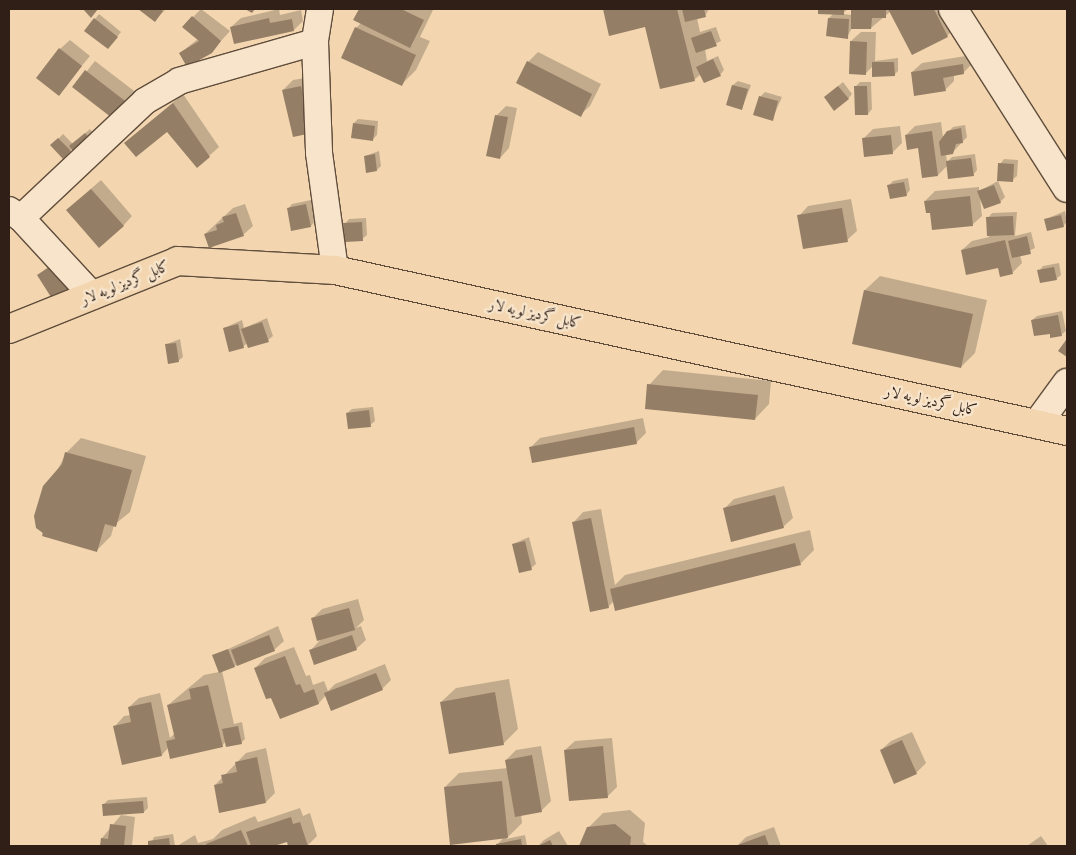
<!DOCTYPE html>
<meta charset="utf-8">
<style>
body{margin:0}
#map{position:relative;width:1076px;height:855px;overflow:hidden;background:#f3d6af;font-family:"IM FELL Great Primer",Amiri,serif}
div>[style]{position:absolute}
.shadow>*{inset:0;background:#0003}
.building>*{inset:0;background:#957e66}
.roads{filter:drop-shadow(1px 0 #604d3c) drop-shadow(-1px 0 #604d3c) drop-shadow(0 1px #604d3c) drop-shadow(0 -1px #604d3c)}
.minor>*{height:26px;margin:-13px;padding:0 13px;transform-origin:13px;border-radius:13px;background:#f7e4cb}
.tertiary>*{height:28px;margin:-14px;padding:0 14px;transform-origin:14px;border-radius:14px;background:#f7e4cb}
.trunk>*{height:28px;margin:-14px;padding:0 14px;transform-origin:14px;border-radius:14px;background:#f3d6af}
span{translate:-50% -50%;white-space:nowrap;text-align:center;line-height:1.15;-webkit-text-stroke:5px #f7e4cb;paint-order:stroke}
.street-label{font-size:15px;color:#2f1f16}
.frame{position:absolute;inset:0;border:10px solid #2f1f16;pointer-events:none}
</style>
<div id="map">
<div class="shadow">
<div style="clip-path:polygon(140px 9px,166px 9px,155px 20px)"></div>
<div style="clip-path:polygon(201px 9px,230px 31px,211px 52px,180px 53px,198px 39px,193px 17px)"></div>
<div style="clip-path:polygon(279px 9px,280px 15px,301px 10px,303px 21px,294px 30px,231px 27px,241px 18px)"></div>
<div style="clip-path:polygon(360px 9px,433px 10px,420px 37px,430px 41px,416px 70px,402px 84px,356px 28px,361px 23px,355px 20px)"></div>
<div style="clip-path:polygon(604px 9px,709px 9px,705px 16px,697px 18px,700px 32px,716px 27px,721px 41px,705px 49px,707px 61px,718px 56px,724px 70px,720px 75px,701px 74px,694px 80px,646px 26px,610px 34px)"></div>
<div style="clip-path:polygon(819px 9px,848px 9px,842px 14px,852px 15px,852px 9px,955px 9px,961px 22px,947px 36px,891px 11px,871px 28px,852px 28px,847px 37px,829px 18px,834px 13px,819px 13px)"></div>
<div style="clip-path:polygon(99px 14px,121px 32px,112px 43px,95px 19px)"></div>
<div style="clip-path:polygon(861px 32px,876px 32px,875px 61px,898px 58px,898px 71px,894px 75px,873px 66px,865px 74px,851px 41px)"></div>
<div style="clip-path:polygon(70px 40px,90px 56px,58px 94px,60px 49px)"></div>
<div style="clip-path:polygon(538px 52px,601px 84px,590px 106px,580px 115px,517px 83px,528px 62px)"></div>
<div style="clip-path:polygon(972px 55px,973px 63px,963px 73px,954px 75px,954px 81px,945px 90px,912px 72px,922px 63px)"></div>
<div style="clip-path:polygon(95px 61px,138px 94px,125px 110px,74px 87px)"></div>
<div style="clip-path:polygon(311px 77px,311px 132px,283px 90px,293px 80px)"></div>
<div style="clip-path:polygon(738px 81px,751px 85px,742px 108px,733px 85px)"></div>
<div style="clip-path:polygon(843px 82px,852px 94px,848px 99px,830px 93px)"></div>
<div style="clip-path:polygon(860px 82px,871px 82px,872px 109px,868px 114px,855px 87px)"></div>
<div style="clip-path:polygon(765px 92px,782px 97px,772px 120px,760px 97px)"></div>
<div style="clip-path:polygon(183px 94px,219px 147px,209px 156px,167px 130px,125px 143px)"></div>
<div style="clip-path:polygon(506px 106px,517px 108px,509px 148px,500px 158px,496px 116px)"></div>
<div style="clip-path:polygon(358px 119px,378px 121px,377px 135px,372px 140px,354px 123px)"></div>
<div style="clip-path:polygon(941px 122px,943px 137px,953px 127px,965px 125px,967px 137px,952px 153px,946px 154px,947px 162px,952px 157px,975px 154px,977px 170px,973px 175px,948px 165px,938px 175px,919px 147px,906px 135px,915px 126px)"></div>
<div style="clip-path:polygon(900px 126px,902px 143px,892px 153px,863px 139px,873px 129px)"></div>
<div style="clip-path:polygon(90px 129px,97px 138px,72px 149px,63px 157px,52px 145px,63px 134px,73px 144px)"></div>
<div style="clip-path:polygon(379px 151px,381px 166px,377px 170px,365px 156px)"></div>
<div style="clip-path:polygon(1004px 159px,1018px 160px,1017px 176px,1012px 180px,1000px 164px)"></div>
<div style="clip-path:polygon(908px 178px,910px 190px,906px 195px,888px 186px,893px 181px)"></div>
<div style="clip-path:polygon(101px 180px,132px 216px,123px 226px,77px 201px)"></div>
<div style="clip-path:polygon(998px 181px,1005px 197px,1000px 202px,980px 198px,982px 216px,972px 225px,931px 212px,925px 201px,935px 191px,979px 187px,979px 191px)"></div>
<div style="clip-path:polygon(851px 199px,857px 231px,847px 240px,799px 216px,808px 206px)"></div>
<div style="clip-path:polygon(311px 200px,315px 221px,311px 226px,288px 209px,292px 204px)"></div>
<div style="clip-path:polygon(245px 204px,253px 226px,243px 235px,205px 234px,233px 208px)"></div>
<div style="clip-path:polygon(1065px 211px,1067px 222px,1063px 226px,1046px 219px)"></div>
<div style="clip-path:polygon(1017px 212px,1015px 236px,1031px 232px,1035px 248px,1020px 255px,1022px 263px,1012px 273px,962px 250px,972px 241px,989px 237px,988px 218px,992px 213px)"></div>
<div style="clip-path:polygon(366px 218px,367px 235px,362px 239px,345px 224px,349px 219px)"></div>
<div style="clip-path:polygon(1059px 263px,1061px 275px,1056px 279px,1039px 271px,1043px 266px)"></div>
<div style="clip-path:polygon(880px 276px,987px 300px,975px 353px,961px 367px,853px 343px,865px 290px)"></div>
<div style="clip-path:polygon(1062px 311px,1066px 331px,1061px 335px,1032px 320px,1037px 316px)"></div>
<div style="clip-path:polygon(267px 318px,273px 336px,268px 340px,247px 343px,243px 347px,224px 328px,242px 320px,244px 328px)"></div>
<div style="clip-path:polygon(180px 339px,183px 357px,178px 361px,167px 344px)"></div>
<div style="clip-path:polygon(663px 370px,771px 381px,769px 404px,755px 419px,649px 385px)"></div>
<div style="clip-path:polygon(373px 407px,375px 421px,370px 425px,347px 413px,352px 409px)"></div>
<div style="clip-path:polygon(643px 418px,646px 433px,636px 443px,531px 447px,540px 438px)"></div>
<div style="clip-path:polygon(81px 438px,146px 456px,130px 512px,114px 525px,111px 536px,97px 550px,43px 535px,35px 516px,66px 453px)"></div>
<div style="clip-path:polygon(784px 486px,793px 518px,783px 527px,724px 509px,734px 499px)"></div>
<div style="clip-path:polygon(601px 509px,615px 585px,625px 575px,810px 530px,814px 550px,800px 564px,614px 601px,608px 607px,574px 522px,583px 512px)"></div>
<div style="clip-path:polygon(529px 537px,536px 564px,531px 568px,513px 544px)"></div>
<div style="clip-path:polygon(358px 599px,364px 620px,356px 628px,361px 626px,366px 640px,356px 649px,311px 650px,322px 638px,312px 619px,322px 609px)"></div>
<div style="clip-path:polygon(278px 626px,284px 641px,274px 650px,222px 671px,234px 724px,242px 722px,245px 739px,241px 743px,226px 741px,222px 746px,168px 748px,162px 755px,115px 726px,124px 716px,131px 715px,129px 707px,139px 698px,160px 693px,170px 738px,175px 733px,168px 705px,204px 675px,219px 672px,213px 656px)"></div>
<div style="clip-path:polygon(294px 647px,306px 676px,310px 675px,313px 685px,324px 681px,328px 691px,335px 684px,385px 664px,391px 680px,382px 689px,326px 695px,319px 703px,281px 717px,255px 668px,265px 658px)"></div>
<div style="clip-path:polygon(509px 679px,518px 729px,503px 744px,441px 702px,456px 688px)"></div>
<div style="clip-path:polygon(912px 732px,926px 763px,916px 773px,881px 750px,891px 741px)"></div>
<div style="clip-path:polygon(612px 738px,617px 787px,607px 797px,565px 750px,575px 741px)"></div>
<div style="clip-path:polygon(541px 746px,551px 801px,541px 811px,521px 814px,522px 823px,506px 839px,525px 835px,527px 846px,479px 846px,497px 845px,503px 838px,445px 787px,459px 773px,508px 768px,506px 760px,516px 750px)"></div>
<div style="clip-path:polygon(266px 748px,275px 793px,266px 802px,215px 785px,246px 753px)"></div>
<div style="clip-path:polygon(147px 797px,148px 808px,144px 812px,104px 804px,108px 800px)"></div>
<div style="clip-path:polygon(300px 808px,303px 816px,310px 813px,317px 836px,307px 846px,289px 846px,287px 840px,271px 846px,177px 846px,195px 835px,198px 843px,213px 839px,222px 830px,255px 816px,258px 822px)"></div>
<div style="clip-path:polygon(630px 810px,645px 823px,643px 842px,648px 846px,580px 846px,588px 828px,603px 813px)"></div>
<div style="clip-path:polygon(121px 815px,135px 817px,132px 845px,101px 846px,102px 838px)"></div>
<div style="clip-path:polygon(774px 827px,781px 846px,737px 846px,746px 837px)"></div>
<div style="clip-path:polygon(559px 831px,568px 846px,538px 846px,544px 840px)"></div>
<div style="clip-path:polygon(173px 834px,175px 846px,150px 846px,154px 837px)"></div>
<div style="clip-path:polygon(1041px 836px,1048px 846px,1027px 846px)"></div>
</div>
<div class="building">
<div style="clip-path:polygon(83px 9px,98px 9px,91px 18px)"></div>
<div style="clip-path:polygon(138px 9px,160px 9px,163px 11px,155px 22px)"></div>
<div style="clip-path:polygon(245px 9px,255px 9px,252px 13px)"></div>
<div style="clip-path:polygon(359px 9px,401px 9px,424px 20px,410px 48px,353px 20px)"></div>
<div style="clip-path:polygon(603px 9px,677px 9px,695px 81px,660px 89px,645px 27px,609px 36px)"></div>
<div style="clip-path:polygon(682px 9px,704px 9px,706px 17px,685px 22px)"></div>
<div style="clip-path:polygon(818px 9px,844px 9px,844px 15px,818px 14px)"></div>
<div style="clip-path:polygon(851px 9px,886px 9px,886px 18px,872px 18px,871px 29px,851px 29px)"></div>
<div style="clip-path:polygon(888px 9px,934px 9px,948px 37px,912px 55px)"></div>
<div style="clip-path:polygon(192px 16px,221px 41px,212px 53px,187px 67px,179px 53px,199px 41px,182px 27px)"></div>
<div style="clip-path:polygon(94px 18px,118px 37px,108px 49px,84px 31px)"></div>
<div style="clip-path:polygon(269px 18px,270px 23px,292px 19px,294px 31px,234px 44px,230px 27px)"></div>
<div style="clip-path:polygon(828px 18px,849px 19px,848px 39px,826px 36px)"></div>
<div style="clip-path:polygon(355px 27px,416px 55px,402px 86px,341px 58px)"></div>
<div style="clip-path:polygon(711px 31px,717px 46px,696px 53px,691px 38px)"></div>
<div style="clip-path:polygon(850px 41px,867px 42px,866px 75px,849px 74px)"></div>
<div style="clip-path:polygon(59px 48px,82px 66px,59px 96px,36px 78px)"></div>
<div style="clip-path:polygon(713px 59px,721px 76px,704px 83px,696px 67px)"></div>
<div style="clip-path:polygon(527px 61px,592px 94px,581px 117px,516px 83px)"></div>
<div style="clip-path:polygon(872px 62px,894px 62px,895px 76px,872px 77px)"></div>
<div style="clip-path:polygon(963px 64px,964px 74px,943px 78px,946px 91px,914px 96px,911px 72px)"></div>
<div style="clip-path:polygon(85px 70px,129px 104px,116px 121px,72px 87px)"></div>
<div style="clip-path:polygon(732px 85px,748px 89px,742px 110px,726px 105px)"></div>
<div style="clip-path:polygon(301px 86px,312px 133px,293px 137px,282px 90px)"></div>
<div style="clip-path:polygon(838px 86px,849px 99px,834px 111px,824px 97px)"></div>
<div style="clip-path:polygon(854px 86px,867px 86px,868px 115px,855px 115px)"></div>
<div style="clip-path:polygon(759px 96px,778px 101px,773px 121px,753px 115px)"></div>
<div style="clip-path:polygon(173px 103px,210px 157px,197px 168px,167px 132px,136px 157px,124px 143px)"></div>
<div style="clip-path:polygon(495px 115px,508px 117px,500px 159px,486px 156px)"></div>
<div style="clip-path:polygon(353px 123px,375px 126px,373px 141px,351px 138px)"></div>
<div style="clip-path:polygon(961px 128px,963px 143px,956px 144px,953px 154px,941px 156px,939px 142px,947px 131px)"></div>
<div style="clip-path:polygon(932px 131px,938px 176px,922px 178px,918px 148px,907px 150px,905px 135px)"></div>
<div style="clip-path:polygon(85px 133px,94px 143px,78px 157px,69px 146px)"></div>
<div style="clip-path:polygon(891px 135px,893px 154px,864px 157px,862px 138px)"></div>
<div style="clip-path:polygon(58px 138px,71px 151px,63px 159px,50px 145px)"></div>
<div style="clip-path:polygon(375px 154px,377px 171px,366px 173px,364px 156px)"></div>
<div style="clip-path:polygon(971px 158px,974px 176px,948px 179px,946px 161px)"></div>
<div style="clip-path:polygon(998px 163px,1014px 164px,1013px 182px,997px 181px)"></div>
<div style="clip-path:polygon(904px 182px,907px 196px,890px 199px,887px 185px)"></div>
<div style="clip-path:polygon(994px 185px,1001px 203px,984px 209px,977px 191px)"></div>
<div style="clip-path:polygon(91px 189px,124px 226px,99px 248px,66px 210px)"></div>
<div style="clip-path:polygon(970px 196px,973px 226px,932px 230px,930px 213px,926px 213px,924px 201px)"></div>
<div style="clip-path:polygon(306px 204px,311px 227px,291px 231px,287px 208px)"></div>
<div style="clip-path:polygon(842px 208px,848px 242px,803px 249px,797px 215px)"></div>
<div style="clip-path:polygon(236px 213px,244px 236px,209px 248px,204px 234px,217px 230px,216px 225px,224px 222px,222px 217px)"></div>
<div style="clip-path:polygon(1061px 215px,1064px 227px,1047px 231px,1044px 219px)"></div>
<div style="clip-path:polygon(1013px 216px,1014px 235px,987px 236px,986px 217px)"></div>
<div style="clip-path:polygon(362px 222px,363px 241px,345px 242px,343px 223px)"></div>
<div style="clip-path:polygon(1027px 236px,1031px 254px,1012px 258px,1008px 241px)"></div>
<div style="clip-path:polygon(1005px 240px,1013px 274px,1000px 277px,998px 268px,966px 275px,961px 250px)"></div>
<div style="clip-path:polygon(58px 261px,77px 292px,56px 305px,37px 275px)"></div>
<div style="clip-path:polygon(1054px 267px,1057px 280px,1040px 283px,1037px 270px)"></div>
<div style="clip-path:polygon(864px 290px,973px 314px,961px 368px,852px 344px)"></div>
<div style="clip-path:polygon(1058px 315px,1062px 336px,1050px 338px,1050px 334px,1034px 336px,1031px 320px)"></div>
<div style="clip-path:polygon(262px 322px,269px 342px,248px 348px,241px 329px)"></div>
<div style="clip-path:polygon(238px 324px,244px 348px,229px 352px,223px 328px)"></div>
<div style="clip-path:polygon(1066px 340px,1067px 341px,1067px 357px,1058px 351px)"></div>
<div style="clip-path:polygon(176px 343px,179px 362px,168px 364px,165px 344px)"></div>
<div style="clip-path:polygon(647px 384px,758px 395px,755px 420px,645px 409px)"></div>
<div style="clip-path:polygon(369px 410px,371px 427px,348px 429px,346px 413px)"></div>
<div style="clip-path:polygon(634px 427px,637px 444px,532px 463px,529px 447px)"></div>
<div style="clip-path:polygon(65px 452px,132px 470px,116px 527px,105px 524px,97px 552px,42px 536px,43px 533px,36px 528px,34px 516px,43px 486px,62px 464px)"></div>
<div style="clip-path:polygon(775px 495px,784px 528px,731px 542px,723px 508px)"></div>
<div style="clip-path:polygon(591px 518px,609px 608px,590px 612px,572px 522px)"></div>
<div style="clip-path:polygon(525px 541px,532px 570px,519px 573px,512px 544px)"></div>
<div style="clip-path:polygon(795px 543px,801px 565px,615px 611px,610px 589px)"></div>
<div style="clip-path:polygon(349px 608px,355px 630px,317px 641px,311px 618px)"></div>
<div style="clip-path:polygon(269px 635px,275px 651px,237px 666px,231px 650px)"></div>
<div style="clip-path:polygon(352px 635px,357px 650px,314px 665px,309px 650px)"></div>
<div style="clip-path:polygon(228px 649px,235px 667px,219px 673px,212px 655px)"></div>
<div style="clip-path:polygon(285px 656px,296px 685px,300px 684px,304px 693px,314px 689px,319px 704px,280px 719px,271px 698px,266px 699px,254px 668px)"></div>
<div style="clip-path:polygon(376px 673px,383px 690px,331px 711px,324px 693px)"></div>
<div style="clip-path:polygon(208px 685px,223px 747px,170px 759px,166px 741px,175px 739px,167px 705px,191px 699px,189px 689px)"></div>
<div style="clip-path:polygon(495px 692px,504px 745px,449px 754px,440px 702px)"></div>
<div style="clip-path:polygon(151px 702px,162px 756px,122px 765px,113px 726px,131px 722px,128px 707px)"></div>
<div style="clip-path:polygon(238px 726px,242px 744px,226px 747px,222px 729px)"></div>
<div style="clip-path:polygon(902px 740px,917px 774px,894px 784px,880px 750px)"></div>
<div style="clip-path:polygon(603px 746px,608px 798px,569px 801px,564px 750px)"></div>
<div style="clip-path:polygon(532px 755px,542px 812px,515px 817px,505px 760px)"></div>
<div style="clip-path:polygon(257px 757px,266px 803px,219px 813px,214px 785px,223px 783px,221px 775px,237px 772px,235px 762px)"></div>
<div style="clip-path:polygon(502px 781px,508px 838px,450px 845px,444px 787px)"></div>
<div style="clip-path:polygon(143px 801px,144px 813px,103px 816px,102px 804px)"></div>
<div style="clip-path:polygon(291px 817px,293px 824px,300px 822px,308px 846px,288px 846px,287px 842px,274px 846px,251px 846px,246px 832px)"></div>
<div style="clip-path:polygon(110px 824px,126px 826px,124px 846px,100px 846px,101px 838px,108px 839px)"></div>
<div style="clip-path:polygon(615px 824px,631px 837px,630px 846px,579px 846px,587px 827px)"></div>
<div style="clip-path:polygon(241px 830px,248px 846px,207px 846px,206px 844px)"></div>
<div style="clip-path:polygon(765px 835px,769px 846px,735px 846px)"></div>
<div style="clip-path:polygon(169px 838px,170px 846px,148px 846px,148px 841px)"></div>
<div style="clip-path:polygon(521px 839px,522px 846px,496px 846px,496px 844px)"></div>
<div style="clip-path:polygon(550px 840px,553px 846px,538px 846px)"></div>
</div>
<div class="roads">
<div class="minor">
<div style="left:320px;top:9px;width:33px;rotate:99deg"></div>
<div style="left:315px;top:42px;width:111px;rotate:87.9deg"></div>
<div style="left:319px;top:153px;width:118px;rotate:82.2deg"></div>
<div style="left:9px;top:210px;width:14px;rotate:34deg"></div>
<div style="left:21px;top:218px;width:106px;rotate:47.3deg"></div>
<div style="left:21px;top:218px;width:170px;rotate:-43.3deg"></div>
<div style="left:145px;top:101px;width:39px;rotate:-30deg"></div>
<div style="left:179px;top:81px;width:141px;rotate:-16deg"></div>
</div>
<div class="tertiary">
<div style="left:953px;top:9px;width:212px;rotate:57.5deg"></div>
<div style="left:1037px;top:424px;width:51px;rotate:-53.8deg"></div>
</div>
<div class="trunk">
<div style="left:9px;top:329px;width:182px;rotate:-21.9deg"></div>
<div style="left:178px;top:261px;width:157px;rotate:3.3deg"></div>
<div style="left:335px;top:270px;width:749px;rotate:12.4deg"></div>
</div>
</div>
<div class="street-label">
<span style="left:125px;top:283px;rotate:-22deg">کابل گردیز لویه لار</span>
<span style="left:535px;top:314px;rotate:12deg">کابل گردیز لویه لار</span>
<span style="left:931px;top:401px;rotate:12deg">کابل گردیز لویه لار</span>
</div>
<div class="frame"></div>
</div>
